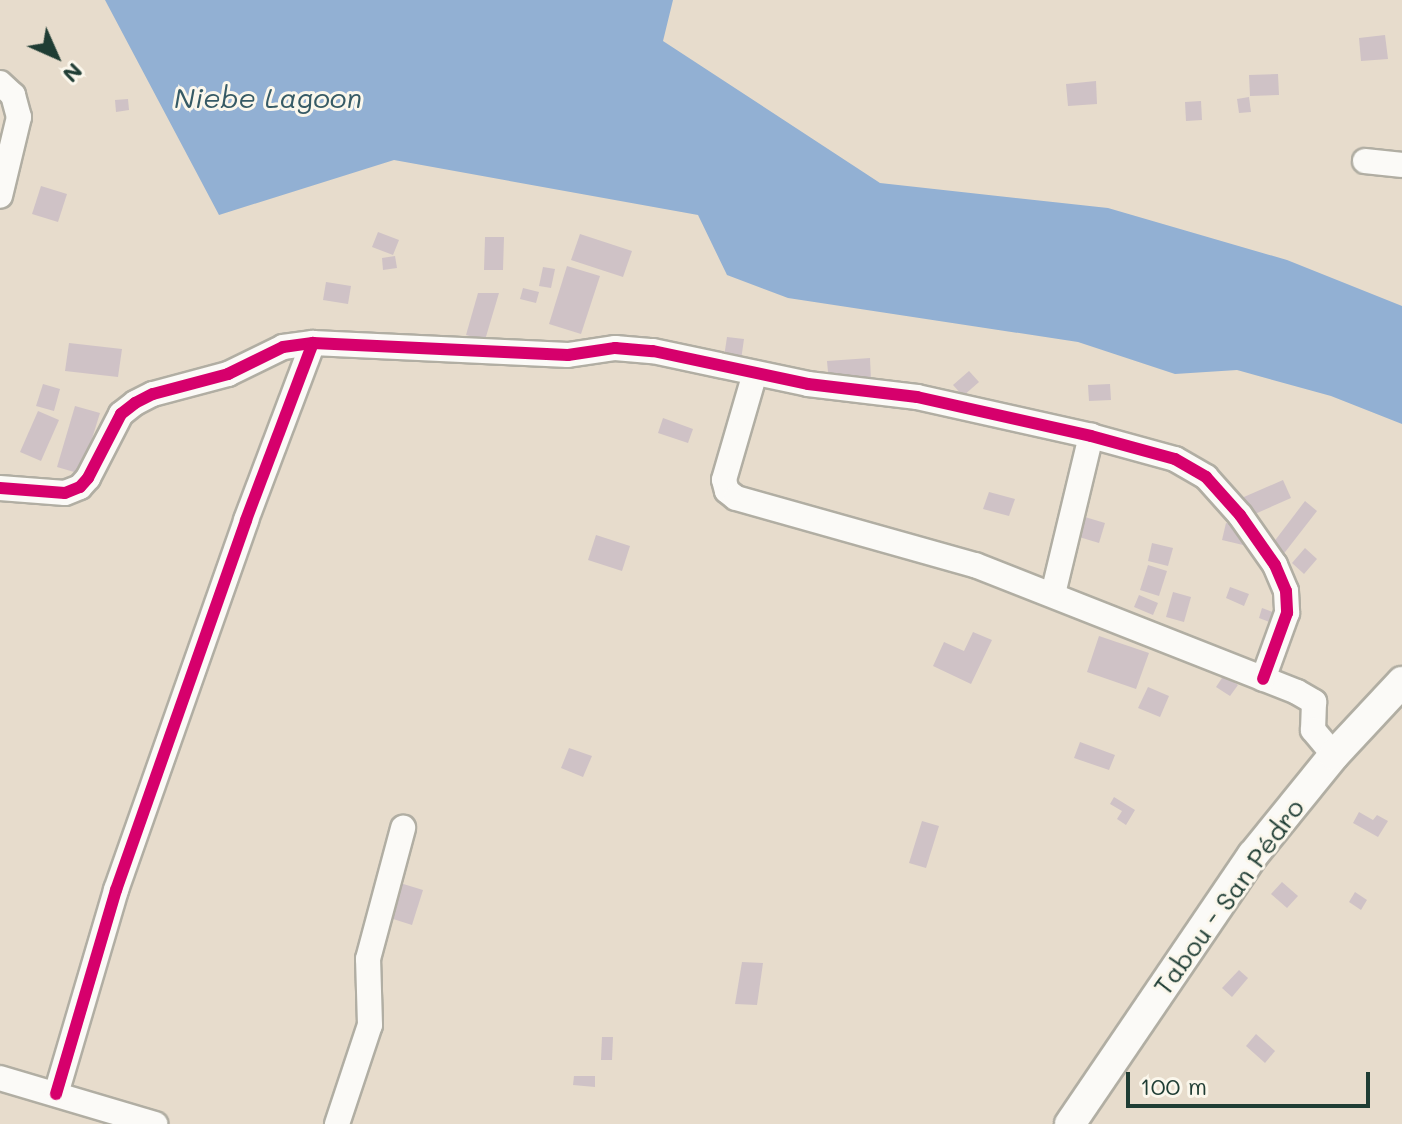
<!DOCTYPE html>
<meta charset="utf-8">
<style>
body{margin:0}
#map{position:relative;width:1402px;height:1124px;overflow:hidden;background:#e7dccc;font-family:Mali,sans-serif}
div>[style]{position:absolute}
.water>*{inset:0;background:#92b0d3}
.building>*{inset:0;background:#cfc2c6}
.roads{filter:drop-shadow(2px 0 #b1aea3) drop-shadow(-2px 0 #b1aea3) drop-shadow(0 2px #b1aea3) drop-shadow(0 -2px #b1aea3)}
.minor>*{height:24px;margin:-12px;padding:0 12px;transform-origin:12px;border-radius:12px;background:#fbfaf7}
.major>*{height:30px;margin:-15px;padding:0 15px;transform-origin:15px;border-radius:15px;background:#fbfaf7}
.cycleway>*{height:12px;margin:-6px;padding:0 6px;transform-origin:6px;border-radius:6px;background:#d6006c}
span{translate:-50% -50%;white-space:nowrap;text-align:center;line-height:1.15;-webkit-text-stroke:6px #fbf7ec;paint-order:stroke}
.street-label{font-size:26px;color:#1f3d34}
.water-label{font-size:28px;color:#365a65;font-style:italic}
.north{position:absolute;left:16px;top:16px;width:80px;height:80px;-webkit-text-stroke:6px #fbf7ec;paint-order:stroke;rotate:135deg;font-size:22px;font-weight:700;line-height:32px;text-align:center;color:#1f3d34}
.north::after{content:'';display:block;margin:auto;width:28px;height:36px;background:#1f3d34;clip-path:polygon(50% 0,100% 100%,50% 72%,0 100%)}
.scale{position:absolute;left:1126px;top:1072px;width:244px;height:36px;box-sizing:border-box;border:4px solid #1f3d34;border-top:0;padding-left:10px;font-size:24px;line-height:28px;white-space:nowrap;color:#1f3d34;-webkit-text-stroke:6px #fbf7ec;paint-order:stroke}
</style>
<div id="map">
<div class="water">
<div style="clip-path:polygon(105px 0,673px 0,663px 41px,880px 183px,1108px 208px,1287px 260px,1402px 306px,1402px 424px,1331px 396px,1237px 370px,1175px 374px,1078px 342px,788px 298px,727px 275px,698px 215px,394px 160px,219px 215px)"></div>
</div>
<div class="building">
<div style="clip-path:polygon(1385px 35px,1388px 59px,1361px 61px,1359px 38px)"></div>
<div style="clip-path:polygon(1278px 74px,1279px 95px,1250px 96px,1249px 75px)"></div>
<div style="clip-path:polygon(1096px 81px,1097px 104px,1068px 106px,1066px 84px)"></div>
<div style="clip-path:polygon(1249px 97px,1251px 112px,1239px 113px,1237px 99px)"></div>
<div style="clip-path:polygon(128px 99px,129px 110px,116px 112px,115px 100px)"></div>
<div style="clip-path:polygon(1201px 101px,1202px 120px,1186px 121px,1185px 102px)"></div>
<div style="clip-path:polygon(41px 186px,67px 194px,58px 222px,32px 214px)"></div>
<div style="clip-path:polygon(378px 232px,399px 240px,393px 255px,372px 247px)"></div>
<div style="clip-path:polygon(580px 234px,632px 251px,623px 277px,571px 260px)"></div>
<div style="clip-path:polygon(485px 237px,504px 237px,503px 270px,484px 270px)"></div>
<div style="clip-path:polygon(395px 256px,397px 268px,383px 270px,382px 258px)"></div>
<div style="clip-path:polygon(567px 266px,600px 276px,581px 334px,549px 324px)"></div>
<div style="clip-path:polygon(543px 267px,555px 269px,551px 288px,539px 286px)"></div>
<div style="clip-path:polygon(326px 282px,351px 286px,348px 304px,323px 300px)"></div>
<div style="clip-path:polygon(523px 288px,539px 292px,536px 303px,520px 299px)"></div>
<div style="clip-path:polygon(478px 293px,499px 293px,485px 340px,466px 335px)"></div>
<div style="clip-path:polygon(727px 337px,744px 339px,741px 360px,724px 357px)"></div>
<div style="clip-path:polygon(69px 343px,122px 349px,118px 377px,65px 371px)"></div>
<div style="clip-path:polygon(870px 358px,871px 380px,829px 383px,827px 361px)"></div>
<div style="clip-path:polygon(969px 371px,979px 382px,963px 396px,953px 385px)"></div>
<div style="clip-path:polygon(43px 384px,60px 389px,54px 411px,36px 406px)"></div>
<div style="clip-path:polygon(1110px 384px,1111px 400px,1089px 401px,1088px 385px)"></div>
<div style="clip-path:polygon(75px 406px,100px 413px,81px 474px,57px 467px)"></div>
<div style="clip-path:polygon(38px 411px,59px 420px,41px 461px,20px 452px)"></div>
<div style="clip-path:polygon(663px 418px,693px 429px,688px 443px,658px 433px)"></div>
<div style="clip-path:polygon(1283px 480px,1291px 498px,1246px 518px,1237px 500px)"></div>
<div style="clip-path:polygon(989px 492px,1015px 499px,1009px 516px,983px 509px)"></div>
<div style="clip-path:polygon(1305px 501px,1317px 511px,1282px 556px,1270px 547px)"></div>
<div style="clip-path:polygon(1085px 517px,1105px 523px,1099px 543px,1079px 537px)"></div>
<div style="clip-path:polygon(1226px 523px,1247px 528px,1243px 545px,1222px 540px)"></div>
<div style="clip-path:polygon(596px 535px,630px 546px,622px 571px,588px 560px)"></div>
<div style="clip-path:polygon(1152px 543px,1173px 548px,1168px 566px,1148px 561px)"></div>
<div style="clip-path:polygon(1305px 548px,1317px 559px,1304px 574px,1292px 563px)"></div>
<div style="clip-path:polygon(1148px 565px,1167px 571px,1159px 596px,1140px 590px)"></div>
<div style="clip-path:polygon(1230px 587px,1249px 594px,1244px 606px,1226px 598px)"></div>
<div style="clip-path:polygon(1173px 592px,1191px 597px,1184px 622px,1166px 617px)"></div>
<div style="clip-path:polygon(1139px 595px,1158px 603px,1153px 615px,1134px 607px)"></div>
<div style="clip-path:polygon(1262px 608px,1275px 613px,1272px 623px,1259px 618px)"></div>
<div style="clip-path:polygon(973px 632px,992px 640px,971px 684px,933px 666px,944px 642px,964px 651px)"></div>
<div style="clip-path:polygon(1099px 636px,1149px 653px,1136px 689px,1087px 672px)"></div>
<div style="clip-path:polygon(1224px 675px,1238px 685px,1230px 696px,1216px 687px)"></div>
<div style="clip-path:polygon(1148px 687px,1169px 696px,1160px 717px,1138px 708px)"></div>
<div style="clip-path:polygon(1080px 742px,1115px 755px,1109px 770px,1074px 758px)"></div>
<div style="clip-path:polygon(569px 748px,592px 756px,583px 777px,561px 768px)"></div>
<div style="clip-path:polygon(1114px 797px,1135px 810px,1126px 825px,1117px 819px,1122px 811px,1110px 804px)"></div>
<div style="clip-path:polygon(1359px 812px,1373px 820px,1377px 815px,1388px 821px,1378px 837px,1353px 823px)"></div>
<div style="clip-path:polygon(922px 821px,939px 826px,926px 868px,909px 863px)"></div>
<div style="clip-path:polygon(1282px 882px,1298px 896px,1287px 908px,1271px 894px)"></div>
<div style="clip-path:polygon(400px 883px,423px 890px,412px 925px,390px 918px)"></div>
<div style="clip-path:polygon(1355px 892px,1367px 900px,1361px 910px,1349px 902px)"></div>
<div style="clip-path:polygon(742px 962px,763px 963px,757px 1005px,735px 1004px)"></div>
<div style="clip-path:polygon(1239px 970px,1248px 978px,1232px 997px,1222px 988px)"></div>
<div style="clip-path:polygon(1256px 1034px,1275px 1051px,1265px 1063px,1246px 1046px)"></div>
<div style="clip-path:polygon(602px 1037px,613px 1037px,612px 1060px,601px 1060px)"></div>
<div style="clip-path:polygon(574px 1076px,595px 1076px,595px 1087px,573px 1085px)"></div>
</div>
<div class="roads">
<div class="minor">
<div style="left:0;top:83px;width:18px;rotate:43deg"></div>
<div style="left:13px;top:95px;width:23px;rotate:75deg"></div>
<div style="left:19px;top:117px;width:81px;rotate:103.5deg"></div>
<div style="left:1365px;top:161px;width:37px;rotate:6deg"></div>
<div style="left:755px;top:373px;width:111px;rotate:106.2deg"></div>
<div style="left:724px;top:480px;width:11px;rotate:75deg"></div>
<div style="left:727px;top:491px;width:11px;rotate:38deg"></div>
<div style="left:736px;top:498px;width:248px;rotate:15.7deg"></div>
<div style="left:975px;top:565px;width:346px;rotate:21.5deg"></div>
<div style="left:1297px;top:692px;width:20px;rotate:30deg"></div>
<div style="left:1314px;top:702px;width:28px;rotate:92deg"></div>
<div style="left:1313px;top:730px;width:33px;rotate:50deg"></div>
<div style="left:0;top:488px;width:65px;rotate:4.4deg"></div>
<div style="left:65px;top:493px;width:16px;rotate:-22deg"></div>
<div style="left:80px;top:487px;width:12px;rotate:-48deg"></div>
<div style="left:88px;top:478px;width:72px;rotate:-62.7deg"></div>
<div style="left:121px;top:414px;width:18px;rotate:-38deg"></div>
<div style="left:135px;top:403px;width:20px;rotate:-27deg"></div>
<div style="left:153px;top:394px;width:78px;rotate:-14.9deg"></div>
<div style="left:228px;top:374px;width:61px;rotate:-26.1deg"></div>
<div style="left:283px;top:347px;width:30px;rotate:-8deg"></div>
<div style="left:313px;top:343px;width:255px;rotate:2.7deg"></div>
<div style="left:568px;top:355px;width:48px;rotate:-8.5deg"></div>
<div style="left:615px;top:348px;width:38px;rotate:5deg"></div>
<div style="left:653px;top:351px;width:158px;rotate:12deg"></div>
<div style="left:808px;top:384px;width:110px;rotate:6.8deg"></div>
<div style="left:917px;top:397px;width:178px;rotate:12.6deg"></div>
<div style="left:1091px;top:436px;width:87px;rotate:15.3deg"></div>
<div style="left:1175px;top:459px;width:36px;rotate:30deg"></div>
<div style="left:1206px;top:477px;width:51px;rotate:48.2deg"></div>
<div style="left:1240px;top:515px;width:61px;rotate:55deg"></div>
<div style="left:1275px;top:565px;width:28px;rotate:67deg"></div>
<div style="left:1286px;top:591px;width:22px;rotate:87deg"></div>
<div style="left:1287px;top:613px;width:70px;rotate:110deg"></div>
<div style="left:1053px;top:594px;width:163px;rotate:-76.5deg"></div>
<div style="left:0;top:1078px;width:162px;rotate:16.5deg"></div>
<div style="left:56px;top:1094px;width:213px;rotate:-73.6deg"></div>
<div style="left:116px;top:890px;width:392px;rotate:-70.6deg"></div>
<div style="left:246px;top:520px;width:189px;rotate:-69.3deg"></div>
<div style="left:337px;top:1124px;width:104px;rotate:-71.6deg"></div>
<div style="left:370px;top:1025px;width:66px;rotate:-91.7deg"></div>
<div style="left:368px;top:959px;width:136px;rotate:-75deg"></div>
</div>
<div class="major">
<div style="left:1070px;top:1124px;width:325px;rotate:-55.8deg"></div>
<div style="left:1253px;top:855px;width:129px;rotate:-51deg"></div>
<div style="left:1334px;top:755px;width:100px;rotate:-47deg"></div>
</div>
</div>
<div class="cycleway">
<div style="left:0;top:488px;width:65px;rotate:4.4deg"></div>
<div style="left:65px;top:493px;width:16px;rotate:-22deg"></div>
<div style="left:80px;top:487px;width:12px;rotate:-48deg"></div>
<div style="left:88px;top:478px;width:72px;rotate:-62.7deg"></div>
<div style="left:121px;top:414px;width:18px;rotate:-38deg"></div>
<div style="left:135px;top:403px;width:20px;rotate:-27deg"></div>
<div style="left:153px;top:394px;width:78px;rotate:-14.9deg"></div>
<div style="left:228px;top:374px;width:61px;rotate:-26.1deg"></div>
<div style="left:283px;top:347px;width:30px;rotate:-8deg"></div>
<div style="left:313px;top:343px;width:255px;rotate:2.7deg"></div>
<div style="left:568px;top:355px;width:48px;rotate:-8.5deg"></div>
<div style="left:615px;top:348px;width:38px;rotate:5deg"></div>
<div style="left:653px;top:351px;width:158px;rotate:12deg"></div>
<div style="left:808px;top:384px;width:110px;rotate:6.8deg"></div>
<div style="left:917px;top:397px;width:178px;rotate:12.6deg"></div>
<div style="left:1091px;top:436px;width:87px;rotate:15.3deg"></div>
<div style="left:1175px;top:459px;width:36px;rotate:30deg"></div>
<div style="left:1206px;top:477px;width:51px;rotate:48.2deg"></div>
<div style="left:1240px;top:515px;width:61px;rotate:55deg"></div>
<div style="left:1275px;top:565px;width:28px;rotate:67deg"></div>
<div style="left:1286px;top:591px;width:22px;rotate:87deg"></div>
<div style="left:1287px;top:613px;width:70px;rotate:110deg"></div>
<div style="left:56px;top:1094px;width:213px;rotate:-73.6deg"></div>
<div style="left:116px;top:890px;width:392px;rotate:-70.6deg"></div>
<div style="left:246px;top:520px;width:189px;rotate:-69.3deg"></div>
</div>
<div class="street-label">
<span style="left:1229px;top:897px;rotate:-54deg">Tabou - San Pédro</span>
</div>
<div class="water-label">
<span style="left:268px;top:97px">Niebe Lagoon</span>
</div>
<div class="north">N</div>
<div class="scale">100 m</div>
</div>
